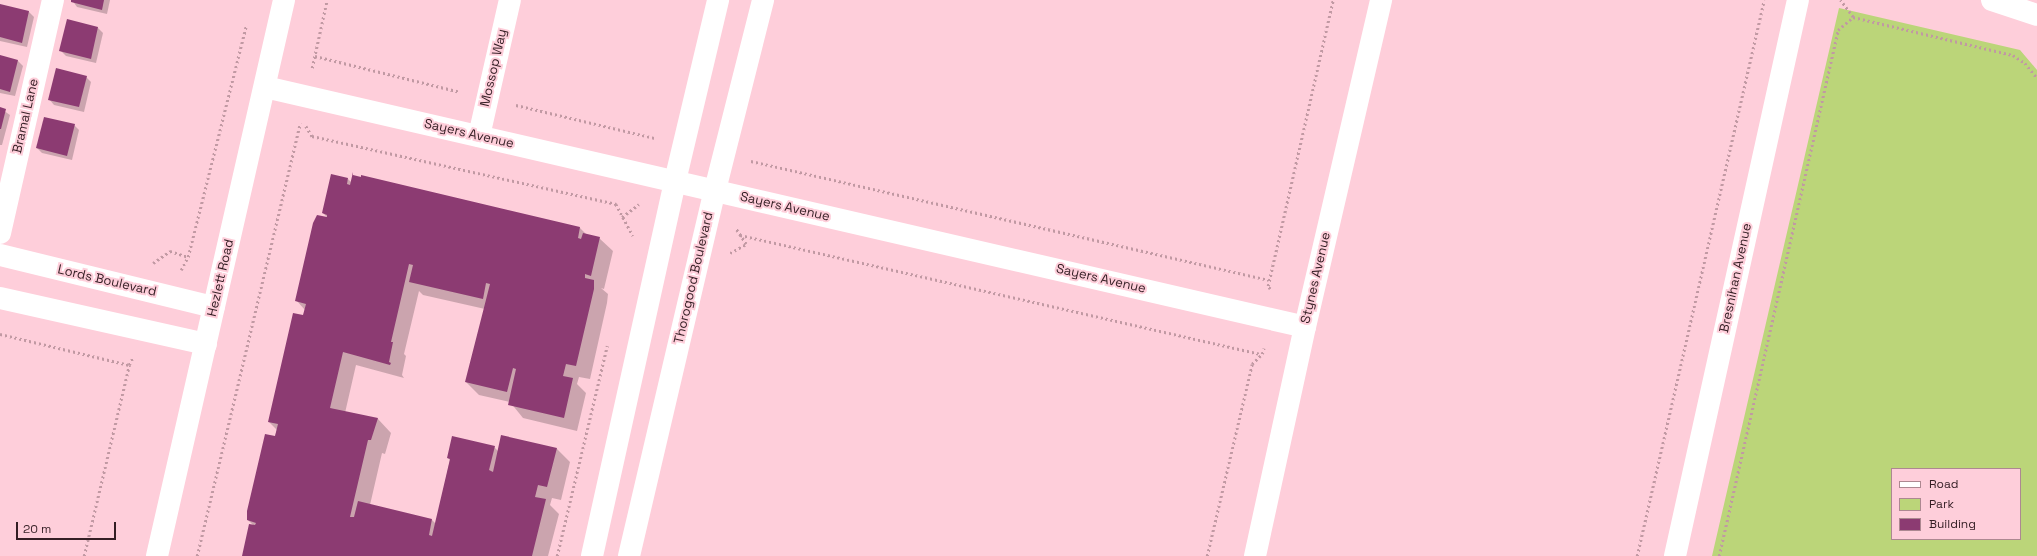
<!DOCTYPE html>
<style>
body{margin:0}
#map{position:relative;width:2037px;height:556px;overflow:hidden;background:#feceda;font-family:"Space Grotesk",sans-serif}
div>[style]{position:absolute}
.green>*{inset:0;background:#bbd579}
.shadow>*{inset:0;background:#0003}
.building>*{inset:0;background:#8c3b72}
.path>*{height:2.5px;margin-top:-1.25px;transform-origin:0;background:repeating-linear-gradient(90deg,#c199a3 0 2px,transparent 0 5px)}
.minor>*{height:22px;margin:-11px;padding:0 11px;transform-origin:11px;border-radius:11px;background:#fff}
.secondary>*{height:22px;margin:-11px;padding:0 11px;transform-origin:11px;border-radius:11px;background:#fff}
span{translate:-50% -50%;white-space:nowrap;text-align:center;line-height:1.15;-webkit-text-stroke:4px #feceda;paint-order:stroke}
.street-label{font-size:13px;color:#341e24}
.legend{position:absolute;left:1891px;top:468px;width:130px;height:72px;box-sizing:border-box;background:#feceda;border:1px solid #ad8891;margin:0;padding:5px 7px;list-style:none;font-size:12px;color:#341e24}
.legend li{display:flex;align-items:center;gap:8px;height:20px}
.legend b{width:20px;border:1px solid #ad8891}
.scale{position:absolute;left:16px;top:522px;width:100px;height:18px;box-sizing:border-box;border:2px solid #341e24;border-top:0;padding-left:5px;font-size:12px;line-height:14px;white-space:nowrap;color:#341e24;-webkit-text-stroke:3px #feceda;paint-order:stroke}
</style>
<div id="map">
<div class="green">
<div style="clip-path:polygon(evenodd,1839px 8px,2020px 50px,2037px 70px,2037px 556px,1712px 556px,1839px 8px,1892px 469px,2020px 469px,2020px 539px,1892px 539px,1892px 469px)"></div>
</div>
<div class="shadow">
<div style="clip-path:polygon(72px 0,110px 0,107px 14px,77px 7px)"></div>
<div style="clip-path:polygon(0 5px,29px 12px,34px 17px,27px 47px,0 41px)"></div>
<div style="clip-path:polygon(98px 28px,103px 33px,96px 63px,66px 56px,61px 51px)"></div>
<div style="clip-path:polygon(0 56px,18px 61px,23px 66px,15px 96px,0 93px)"></div>
<div style="clip-path:polygon(86px 77px,91px 82px,84px 112px,54px 105px,49px 99px)"></div>
<div style="clip-path:polygon(0 108px,10px 115px,2px 145px,0 145px)"></div>
<div style="clip-path:polygon(74px 125px,79px 130px,72px 160px,42px 153px,37px 148px)"></div>
<div style="clip-path:polygon(362px 176px,580px 228px,587px 235px,599px 238px,613px 251px,604px 289px,601px 288px,608px 294px,607px 303px,590px 379px,579px 377px,577px 384px,586px 393px,577px 431px,523px 418px,510px 402px,479px 395px,466px 382px,485px 309px,423px 295px,419px 291px,404px 354px,406px 356px,402px 375px,404px 378px,356px 365px,345px 413px,378px 419px,391px 433px,385px 454px,382px 453px,370px 505px,432px 520px,436px 524px,450px 460px,448px 458px,494px 447px,498px 451px,557px 449px,570px 462px,561px 500px,552px 498px,550px 505px,559px 514px,548px 556px,243px 556px,254px 526px,248px 520px,277px 430px,269px 422px,305px 310px,296px 300px,329px 219px,323px 213px,348px 179px,351px 182px)"></div>
</div>
<div class="building">
<div style="clip-path:polygon(71px 0,104px 0,102px 10px,71px 2px)"></div>
<div style="clip-path:polygon(0 4px,29px 11px,22px 43px,0 37px)"></div>
<div style="clip-path:polygon(67px 19px,98px 27px,91px 59px,59px 51px)"></div>
<div style="clip-path:polygon(0 55px,18px 60px,10px 92px,0 89px)"></div>
<div style="clip-path:polygon(56px 68px,87px 76px,79px 107px,48px 100px)"></div>
<div style="clip-path:polygon(0 107px,6px 109px,1px 129px,0 129px)"></div>
<div style="clip-path:polygon(44px 117px,75px 124px,67px 156px,36px 148px)"></div>
<div style="clip-path:polygon(353px 172px,353px 175px,361px 177px,361px 175px,580px 227px,578px 238px,581px 239px,583px 233px,600px 237px,591px 276px,585px 274px,585px 278px,594px 280px,594px 289px,576px 366px,566px 364px,563px 376px,573px 378px,564px 418px,508px 405px,516px 369px,513px 368px,507px 392px,465px 382px,490px 284px,486px 283px,483px 299px,409px 282px,413px 265px,409px 264px,391px 342px,393px 342px,389px 362px,391px 363px,390px 365px,343px 352px,330px 408px,378px 418px,371px 440px,368px 440px,350px 517px,354px 517px,358px 501px,432px 519px,429px 535px,432px 536px,450px 459px,447px 458px,452px 436px,495px 446px,489px 470px,493px 472px,501px 435px,557px 448px,547px 487px,538px 485px,535px 497px,546px 499px,532px 556px,242px 556px,249px 524px,255px 525px,256px 523px,247px 520px,247px 511px,265px 434px,275px 436px,278px 424px,268px 422px,293px 313px,303px 315px,306px 304px,295px 301px,313px 223px,317px 215px,327px 217px,327px 215px,322px 213px,331px 174px,348px 178px,347px 184px,350px 185px)"></div>
</div>
<div class="path">
<div style="left:1853px;top:17px;width:164px;rotate:13.4deg"></div>
<div style="left:2013px;top:55px;width:14px;rotate:34deg"></div>
<div style="left:2025px;top:63px;width:19px;rotate:51deg"></div>
<div style="left:315px;top:56px;width:149px;rotate:13.9deg"></div>
<div style="left:312px;top:68px;width:70px;rotate:-77.6deg"></div>
<div style="left:516px;top:105px;width:143px;rotate:13.4deg"></div>
<div style="left:306px;top:126px;width:12px;rotate:59deg"></div>
<div style="left:312px;top:136px;width:312px;rotate:12.6deg"></div>
<div style="left:616px;top:204px;width:36px;rotate:62deg"></div>
<div style="left:751px;top:161px;width:531px;rotate:12.94deg"></div>
<div style="left:622px;top:217px;width:21px;rotate:-37deg"></div>
<div style="left:740px;top:235px;width:534px;rotate:12.87deg"></div>
<div style="left:730px;top:253px;width:18px;rotate:-29deg"></div>
<div style="left:746px;top:244px;width:18px;rotate:-124deg"></div>
<div style="left:153px;top:263px;width:21px;rotate:-35deg"></div>
<div style="left:170px;top:251px;width:19px;rotate:18deg"></div>
<div style="left:181px;top:270px;width:15px;rotate:-62deg"></div>
<div style="left:188px;top:257px;width:238px;rotate:-75.9deg"></div>
<div style="left:1270px;top:289px;width:4px;rotate:-124deg"></div>
<div style="left:1268px;top:286px;width:293px;rotate:-77.2deg"></div>
<div style="left:0;top:334px;width:133px;rotate:13.5deg"></div>
<div style="left:129px;top:365px;width:9px;rotate:-63deg"></div>
<div style="left:84px;top:556px;width:196px;rotate:-76.7deg"></div>
<div style="left:197px;top:556px;width:445px;rotate:-76.6deg"></div>
<div style="left:557px;top:556px;width:216px;rotate:-76.6deg"></div>
<div style="left:1207px;top:556px;width:197px;rotate:-76.8deg"></div>
<div style="left:1252px;top:364px;width:14px;rotate:-45deg"></div>
<div style="left:1262px;top:354px;width:6px;rotate:-72deg"></div>
<div style="left:1637px;top:556px;width:570px;rotate:-77.13deg"></div>
<div style="left:1719px;top:556px;width:539px;rotate:-77.25deg"></div>
<div style="left:1838px;top:30px;width:20px;rotate:-41deg"></div>
<div style="left:1853px;top:17px;width:21px;rotate:-127deg"></div>
</div>
<div class="minor">
<div style="left:1992px;top:0;width:47px;rotate:18.4deg"></div>
<div style="left:265px;top:87px;width:1067px;rotate:12.99deg"></div>
<div style="left:479px;top:136px;width:139px;rotate:-77.2deg"></div>
<div style="left:0;top:233px;width:239px;rotate:-77.2deg"></div>
<div style="left:0;top:255px;width:220px;rotate:13.7deg"></div>
<div style="left:0;top:298px;width:211px;rotate:12.6deg"></div>
<div style="left:592px;top:556px;width:384px;rotate:-77.5deg"></div>
<div style="left:675px;top:181px;width:186px;rotate:-76.6deg"></div>
<div style="left:629px;top:556px;width:376px;rotate:-76.8deg"></div>
<div style="left:715px;top:190px;width:196px;rotate:-75.8deg"></div>
<div style="left:1255px;top:556px;width:234px;rotate:-77.7deg"></div>
<div style="left:1305px;top:327px;width:336px;rotate:-76.9deg"></div>
<div style="left:1675px;top:556px;width:569px;rotate:-77.53deg"></div>
</div>
<div class="secondary">
<div style="left:157px;top:556px;width:570px;rotate:-77.13deg"></div>
</div>
<div class="street-label">
<span style="left:494px;top:68px;rotate:-77deg">Mossop Way</span>
<span style="left:26px;top:116px;rotate:-77deg">Bramal Lane</span>
<span style="left:469px;top:134px;rotate:13deg">Sayers Avenue</span>
<span style="left:785px;top:207px;rotate:13deg">Sayers Avenue</span>
<span style="left:221px;top:278px;rotate:-77deg">Hezlett Road</span>
<span style="left:694px;top:278px;rotate:-77deg">Thorogood Boulevard</span>
<span style="left:1316px;top:278px;rotate:-77deg">Stynes Avenue</span>
<span style="left:1736px;top:278px;rotate:-78deg">Bresnihan Avenue</span>
<span style="left:1101px;top:279px;rotate:13deg">Sayers Avenue</span>
<span style="left:107px;top:281px;rotate:13deg">Lords Boulevard</span>
</div>
<ul class="legend">
<li><b style="height:5px;background:#fff"></b>Road</li>
<li><b style="height:11px;background:#bbd579"></b>Park</li>
<li><b style="height:11px;background:#8c3b72"></b>Building</li>
</ul>
<div class="scale">20 m</div>
</div>
